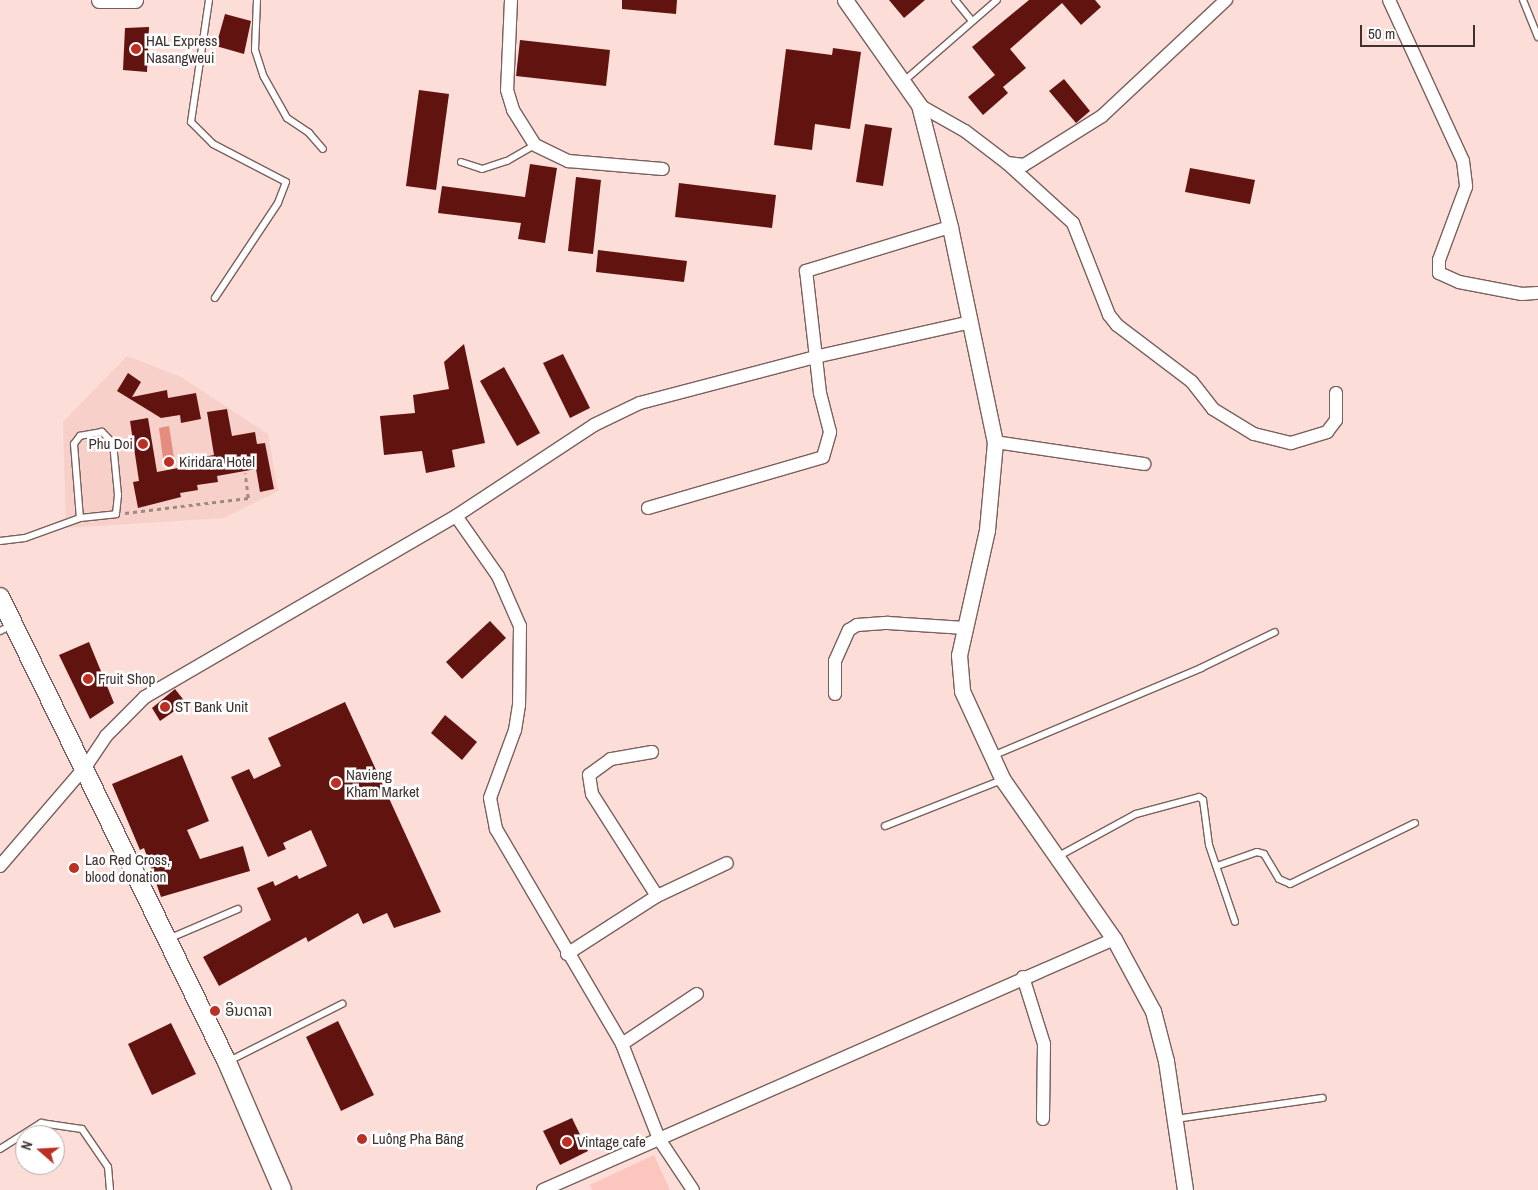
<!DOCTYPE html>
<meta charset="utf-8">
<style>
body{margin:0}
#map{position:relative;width:1538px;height:1190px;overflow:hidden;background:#fcddd8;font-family:"Archivo Narrow","Noto Sans Lao",sans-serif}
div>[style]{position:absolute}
.built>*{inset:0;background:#f7d0ca}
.green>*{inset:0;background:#fbc6bd}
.water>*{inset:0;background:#e48c80}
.building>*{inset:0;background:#61140f}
.path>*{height:2.5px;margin-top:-1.25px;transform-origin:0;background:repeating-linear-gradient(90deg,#9e8985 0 4px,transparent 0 8px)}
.roads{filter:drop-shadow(1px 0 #7a605c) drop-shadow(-1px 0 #7a605c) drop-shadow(0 1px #7a605c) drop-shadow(0 -1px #7a605c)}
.service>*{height:6px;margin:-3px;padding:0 3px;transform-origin:3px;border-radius:3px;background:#fff}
.minor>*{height:12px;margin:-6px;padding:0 6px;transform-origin:6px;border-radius:6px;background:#fff}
.tertiary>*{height:15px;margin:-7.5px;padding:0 7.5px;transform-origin:7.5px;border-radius:7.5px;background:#fff}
.secondary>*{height:18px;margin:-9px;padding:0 9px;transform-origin:9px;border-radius:9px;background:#fff}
.dots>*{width:14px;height:14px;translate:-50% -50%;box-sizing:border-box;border:2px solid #fff;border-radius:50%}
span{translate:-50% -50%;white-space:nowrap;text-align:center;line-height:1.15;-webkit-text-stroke:5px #fff;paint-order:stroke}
.poi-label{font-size:15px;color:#3e3230}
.left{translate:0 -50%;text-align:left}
.right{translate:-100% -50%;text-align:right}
.north{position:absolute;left:15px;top:1125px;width:50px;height:50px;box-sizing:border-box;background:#fff;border:1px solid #b2adac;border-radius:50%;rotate:289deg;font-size:14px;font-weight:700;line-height:20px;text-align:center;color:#3e3230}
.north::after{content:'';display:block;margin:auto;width:18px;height:22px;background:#bc2f25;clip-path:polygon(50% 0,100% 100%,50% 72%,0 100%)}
.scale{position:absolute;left:1360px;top:25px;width:115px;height:22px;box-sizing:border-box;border:2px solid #3e3230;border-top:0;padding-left:6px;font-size:15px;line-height:18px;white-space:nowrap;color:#3e3230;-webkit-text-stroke:4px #fff;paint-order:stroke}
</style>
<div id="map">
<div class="built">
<div style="clip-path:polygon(127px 356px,181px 377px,268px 434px,278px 491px,224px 518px,66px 528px,63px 422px)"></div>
</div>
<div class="green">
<div style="clip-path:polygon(654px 1155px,670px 1190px,592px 1190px,590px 1185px)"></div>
</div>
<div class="water">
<div style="clip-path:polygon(169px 426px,174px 458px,163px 459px,159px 428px)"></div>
</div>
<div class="building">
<div style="clip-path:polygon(622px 0,677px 0,676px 14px,622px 9px)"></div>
<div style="clip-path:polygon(889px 0,925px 0,904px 18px)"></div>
<div style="clip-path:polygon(1029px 0,1095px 0,1101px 7px,1081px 25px,1062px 3px,1010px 49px,1026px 68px,1003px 87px,1008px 93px,983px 115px,968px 97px,995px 75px,972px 47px)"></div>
<div style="clip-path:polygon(225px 14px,251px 21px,244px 54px,216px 46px)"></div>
<div style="clip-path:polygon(149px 27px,147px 72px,123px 70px,125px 28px)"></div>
<div style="clip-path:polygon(520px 40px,610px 50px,606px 86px,516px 76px)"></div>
<div style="clip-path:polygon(833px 48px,861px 52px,850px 129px,815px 124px,812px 150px,774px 145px,786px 49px,832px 55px)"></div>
<div style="clip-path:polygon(1064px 79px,1090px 111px,1076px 123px,1049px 91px)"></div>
<div style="clip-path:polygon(419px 90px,449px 94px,436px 190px,406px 186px)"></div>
<div style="clip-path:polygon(865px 124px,892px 128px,883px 186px,856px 182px)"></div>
<div style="clip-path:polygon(530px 164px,557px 168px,545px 243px,518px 239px,521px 223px,438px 213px,442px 186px,525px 197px)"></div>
<div style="clip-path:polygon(1190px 168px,1255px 180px,1250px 204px,1185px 192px)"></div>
<div style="clip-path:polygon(576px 177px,601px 180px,593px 254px,568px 251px)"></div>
<div style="clip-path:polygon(679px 183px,776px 195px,772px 228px,675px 217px)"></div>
<div style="clip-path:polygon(598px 250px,687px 261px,684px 282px,596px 272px)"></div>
<div style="clip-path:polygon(464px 344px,485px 443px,452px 450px,455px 467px,426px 473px,422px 451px,384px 455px,380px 416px,415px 413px,413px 395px,449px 389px,444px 362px)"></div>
<div style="clip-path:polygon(563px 354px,590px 408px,570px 418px,543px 363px)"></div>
<div style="clip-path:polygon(504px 367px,540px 433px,517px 446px,480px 381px)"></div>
<div style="clip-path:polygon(128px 373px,141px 382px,132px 397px,167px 390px,168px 398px,196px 393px,201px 419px,181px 423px,180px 415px,161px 418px,117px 391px)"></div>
<div style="clip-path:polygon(227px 409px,232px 436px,255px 432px,257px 444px,265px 443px,274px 489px,260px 492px,256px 469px,217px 476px,218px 482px,197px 485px,198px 490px,180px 493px,181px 497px,138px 508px,133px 482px,139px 481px,130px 421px,148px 418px,157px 472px,194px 465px,193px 459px,214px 455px,207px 412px)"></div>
<div style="clip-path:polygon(490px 621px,506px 638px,462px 679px,446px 662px)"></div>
<div style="clip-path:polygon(89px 642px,114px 703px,90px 719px,59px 655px)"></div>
<div style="clip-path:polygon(175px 689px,186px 703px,160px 721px,152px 708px)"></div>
<div style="clip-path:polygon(345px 702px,441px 912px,394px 928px,387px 913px,363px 924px,358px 913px,308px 942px,306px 937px,219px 986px,203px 957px,271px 920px,257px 888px,273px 881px,275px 886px,297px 875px,299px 879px,327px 866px,311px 830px,283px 843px,286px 849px,268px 857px,231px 777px,249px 769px,254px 779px,281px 766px,268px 738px)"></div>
<div style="clip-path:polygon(445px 715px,477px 742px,462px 760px,431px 733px)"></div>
<div style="clip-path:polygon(182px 755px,209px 821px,187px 830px,200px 859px,243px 846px,250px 871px,161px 897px,144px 848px,140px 850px,112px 784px)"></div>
<div style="clip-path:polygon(338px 1021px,374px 1095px,341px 1111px,306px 1037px)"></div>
<div style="clip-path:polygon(171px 1023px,196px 1074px,152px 1095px,128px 1044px)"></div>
<div style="clip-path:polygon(572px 1118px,588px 1151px,560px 1165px,543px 1131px)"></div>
</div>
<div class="path">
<div style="left:125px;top:513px;width:124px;rotate:-7deg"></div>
<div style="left:248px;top:498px;width:25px;rotate:-97deg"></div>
</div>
<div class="roads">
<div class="service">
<div style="left:209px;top:0;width:123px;rotate:98.4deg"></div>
<div style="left:191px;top:122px;width:31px;rotate:45deg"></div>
<div style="left:213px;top:144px;width:82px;rotate:27.5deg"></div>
<div style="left:286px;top:182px;width:22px;rotate:111deg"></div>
<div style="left:278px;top:203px;width:114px;rotate:123.6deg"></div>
<div style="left:257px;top:0;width:50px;rotate:92.3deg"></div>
<div style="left:255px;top:50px;width:28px;rotate:72deg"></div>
<div style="left:264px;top:77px;width:47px;rotate:60.7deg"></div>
<div style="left:287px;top:118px;width:27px;rotate:34deg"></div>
<div style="left:309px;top:133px;width:21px;rotate:49deg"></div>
<div style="left:955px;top:0;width:27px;rotate:51deg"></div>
<div style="left:1523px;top:0;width:40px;rotate:68deg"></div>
<div style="left:904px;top:81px;width:123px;rotate:-41.1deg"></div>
<div style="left:461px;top:162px;width:22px;rotate:18deg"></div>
<div style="left:482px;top:169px;width:26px;rotate:-18deg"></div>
<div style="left:507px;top:161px;width:32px;rotate:-30deg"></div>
<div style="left:0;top:541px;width:25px;rotate:-7deg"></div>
<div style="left:25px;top:538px;width:59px;rotate:-20deg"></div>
<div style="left:80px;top:518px;width:36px;rotate:-6deg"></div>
<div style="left:116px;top:514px;width:19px;rotate:-84deg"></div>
<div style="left:118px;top:495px;width:52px;rotate:-95.5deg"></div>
<div style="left:113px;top:443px;width:16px;rotate:-135deg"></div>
<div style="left:102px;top:432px;width:22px;rotate:170deg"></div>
<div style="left:80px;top:436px;width:10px;rotate:127deg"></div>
<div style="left:74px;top:444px;width:74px;rotate:85.4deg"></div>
<div style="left:0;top:631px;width:13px;rotate:-27deg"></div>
<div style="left:992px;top:756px;width:227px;rotate:-22.8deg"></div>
<div style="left:1201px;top:668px;width:82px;rotate:-25.9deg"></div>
<div style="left:885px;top:826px;width:126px;rotate:-21.5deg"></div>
<div style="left:1057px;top:857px;width:90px;rotate:-28.6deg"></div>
<div style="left:1136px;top:814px;width:65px;rotate:-15.1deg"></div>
<div style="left:1199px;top:797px;width:5px;rotate:37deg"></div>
<div style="left:1203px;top:800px;width:45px;rotate:82.4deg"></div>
<div style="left:1209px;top:845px;width:81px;rotate:71.3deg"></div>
<div style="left:1217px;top:866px;width:42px;rotate:-19.3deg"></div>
<div style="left:1257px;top:852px;width:7px;rotate:16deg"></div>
<div style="left:1264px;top:854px;width:29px;rotate:59deg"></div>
<div style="left:1279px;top:879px;width:12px;rotate:24deg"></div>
<div style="left:1290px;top:884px;width:139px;rotate:-26deg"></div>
<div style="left:168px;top:939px;width:76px;rotate:-23.2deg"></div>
<div style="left:229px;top:1061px;width:127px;rotate:-26.8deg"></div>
<div style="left:1175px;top:1119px;width:149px;rotate:-8.1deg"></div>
<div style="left:0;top:1149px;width:49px;rotate:-32.4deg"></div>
<div style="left:41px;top:1123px;width:41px;rotate:8.3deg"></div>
<div style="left:82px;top:1129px;width:46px;rotate:55.6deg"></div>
<div style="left:108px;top:1167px;width:23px;rotate:85deg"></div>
</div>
<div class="minor">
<div style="left:511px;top:0;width:90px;rotate:92.5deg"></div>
<div style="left:507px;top:90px;width:21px;rotate:73deg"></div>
<div style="left:513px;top:110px;width:41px;rotate:57.8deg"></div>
<div style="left:535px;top:145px;width:37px;rotate:26deg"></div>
<div style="left:568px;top:161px;width:95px;rotate:4.8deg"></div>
<div style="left:1389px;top:0;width:177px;rotate:65.3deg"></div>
<div style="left:1463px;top:161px;width:26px;rotate:83deg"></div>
<div style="left:1466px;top:187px;width:78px;rotate:110.3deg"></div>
<div style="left:1439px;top:260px;width:13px;rotate:90deg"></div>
<div style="left:1439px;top:273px;width:22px;rotate:24deg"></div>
<div style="left:1459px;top:282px;width:64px;rotate:10.8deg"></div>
<div style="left:1522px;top:294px;width:16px;rotate:-4deg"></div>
<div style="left:919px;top:105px;width:53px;rotate:29.5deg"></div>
<div style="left:965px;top:131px;width:53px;rotate:37.3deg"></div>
<div style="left:1007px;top:163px;width:17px;rotate:7deg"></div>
<div style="left:1024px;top:165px;width:92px;rotate:-32.1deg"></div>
<div style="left:1102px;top:116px;width:170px;rotate:-43.1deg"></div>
<div style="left:1007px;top:163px;width:89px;rotate:42.3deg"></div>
<div style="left:1073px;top:223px;width:99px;rotate:68.6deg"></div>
<div style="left:1109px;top:315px;width:13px;rotate:51deg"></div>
<div style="left:1117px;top:325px;width:94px;rotate:37.2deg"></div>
<div style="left:1192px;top:382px;width:34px;rotate:52deg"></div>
<div style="left:1213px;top:409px;width:48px;rotate:31.4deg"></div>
<div style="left:1254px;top:434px;width:38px;rotate:14deg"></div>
<div style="left:1291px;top:443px;width:38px;rotate:-17deg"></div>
<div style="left:1327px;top:432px;width:15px;rotate:-53deg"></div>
<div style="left:1336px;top:420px;width:27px;rotate:-90deg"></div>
<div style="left:995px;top:442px;width:151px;rotate:8.4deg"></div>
<div style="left:648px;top:508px;width:182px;rotate:-16.2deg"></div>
<div style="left:823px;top:457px;width:26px;rotate:-74deg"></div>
<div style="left:830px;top:432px;width:40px;rotate:-104.4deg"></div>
<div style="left:820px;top:393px;width:123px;rotate:-96.5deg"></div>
<div style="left:806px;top:271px;width:151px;rotate:-17deg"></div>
<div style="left:456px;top:516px;width:73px;rotate:55deg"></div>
<div style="left:498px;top:576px;width:55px;rotate:66.3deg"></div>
<div style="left:520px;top:626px;width:79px;rotate:90.7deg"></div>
<div style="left:519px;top:705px;width:25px;rotate:99deg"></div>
<div style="left:515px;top:730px;width:72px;rotate:110.2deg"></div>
<div style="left:490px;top:798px;width:32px;rotate:79deg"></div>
<div style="left:496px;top:829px;width:249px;rotate:59.6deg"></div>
<div style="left:622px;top:1044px;width:102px;rotate:68.7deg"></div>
<div style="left:659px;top:1139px;width:61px;rotate:56.3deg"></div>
<div style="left:835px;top:694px;width:33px;rotate:-90deg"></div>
<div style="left:835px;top:661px;width:34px;rotate:-66deg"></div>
<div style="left:849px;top:630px;width:9px;rotate:-32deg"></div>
<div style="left:857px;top:625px;width:31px;rotate:-4deg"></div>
<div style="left:888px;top:623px;width:77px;rotate:3.7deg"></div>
<div style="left:652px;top:752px;width:42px;rotate:170.3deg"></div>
<div style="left:611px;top:759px;width:27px;rotate:144deg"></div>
<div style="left:589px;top:775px;width:19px;rotate:81deg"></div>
<div style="left:592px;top:794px;width:121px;rotate:57.5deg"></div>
<div style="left:0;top:866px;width:132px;rotate:-49.3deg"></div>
<div style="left:86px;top:766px;width:36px;rotate:-56deg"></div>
<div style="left:106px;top:736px;width:55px;rotate:-45deg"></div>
<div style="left:145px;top:697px;width:360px;rotate:-30.2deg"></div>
<div style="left:456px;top:516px;width:165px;rotate:-33.4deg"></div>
<div style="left:594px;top:425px;width:51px;rotate:-25.6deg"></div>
<div style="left:640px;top:403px;width:185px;rotate:-14.7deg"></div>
<div style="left:819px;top:356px;width:156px;rotate:-12.6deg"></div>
<div style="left:567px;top:954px;width:107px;rotate:-32.8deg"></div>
<div style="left:657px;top:896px;width:77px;rotate:-25.2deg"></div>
<div style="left:1023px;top:977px;width:70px;rotate:72.6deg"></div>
<div style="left:1044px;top:1044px;width:75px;rotate:90.8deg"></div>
<div style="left:622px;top:1044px;width:90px;rotate:-33.7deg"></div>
<div style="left:543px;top:1190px;width:624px;rotate:-23.73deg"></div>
</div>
<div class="tertiary">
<div style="left:99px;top:0;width:36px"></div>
<div style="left:845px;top:0;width:128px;rotate:54.8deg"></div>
<div style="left:919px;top:105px;width:126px;rotate:75.7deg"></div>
<div style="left:950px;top:227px;width:220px;rotate:78.2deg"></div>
<div style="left:995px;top:442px;width:88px;rotate:95.2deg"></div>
<div style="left:987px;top:530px;width:128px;rotate:102.6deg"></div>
<div style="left:959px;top:655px;width:36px;rotate:85deg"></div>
<div style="left:962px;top:691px;width:98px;rotate:65.3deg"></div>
<div style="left:1003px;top:780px;width:194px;rotate:55.1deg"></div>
<div style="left:1114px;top:939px;width:82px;rotate:61.6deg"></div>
<div style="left:1153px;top:1011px;width:52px;rotate:75.4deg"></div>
<div style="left:1166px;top:1061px;width:130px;rotate:81.6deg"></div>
</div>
<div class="secondary">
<div style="left:0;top:597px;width:517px;rotate:63.98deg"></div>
<div style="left:227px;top:1062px;width:139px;rotate:66.7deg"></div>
</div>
</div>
<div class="dots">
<div style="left:136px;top:49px;background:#bc2f25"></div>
<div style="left:143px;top:444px;background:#bc2f25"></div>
<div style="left:169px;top:462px;background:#bc2f25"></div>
<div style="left:88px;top:679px;background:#bc2f25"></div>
<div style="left:165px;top:707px;background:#bc2f25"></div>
<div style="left:336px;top:783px;background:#bc2f25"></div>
<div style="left:74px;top:868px;background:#bc2f25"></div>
<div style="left:215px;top:1011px;background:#bc2f25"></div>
<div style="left:362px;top:1139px;background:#bc2f25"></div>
<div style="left:567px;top:1142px;background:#bc2f25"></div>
</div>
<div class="poi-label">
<span class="left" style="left:146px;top:49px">HAL Express<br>Nasangweui</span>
<span class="right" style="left:133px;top:444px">Phu Doi</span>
<span class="left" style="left:179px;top:462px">Kiridara Hotel</span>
<span class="left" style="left:98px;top:679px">Fruit Shop</span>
<span class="left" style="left:175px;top:707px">ST Bank Unit</span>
<span class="left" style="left:346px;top:783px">Navieng<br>Kham Market</span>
<span class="left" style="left:85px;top:868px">Lao Red Cross,<br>blood donation</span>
<span class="left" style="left:225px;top:1011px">ອິນດາລາ</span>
<span class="left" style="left:372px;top:1139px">Luông Pha Băng</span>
<span class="left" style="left:577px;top:1142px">Vintage cafe</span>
</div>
<div class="north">N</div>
<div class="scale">50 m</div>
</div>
